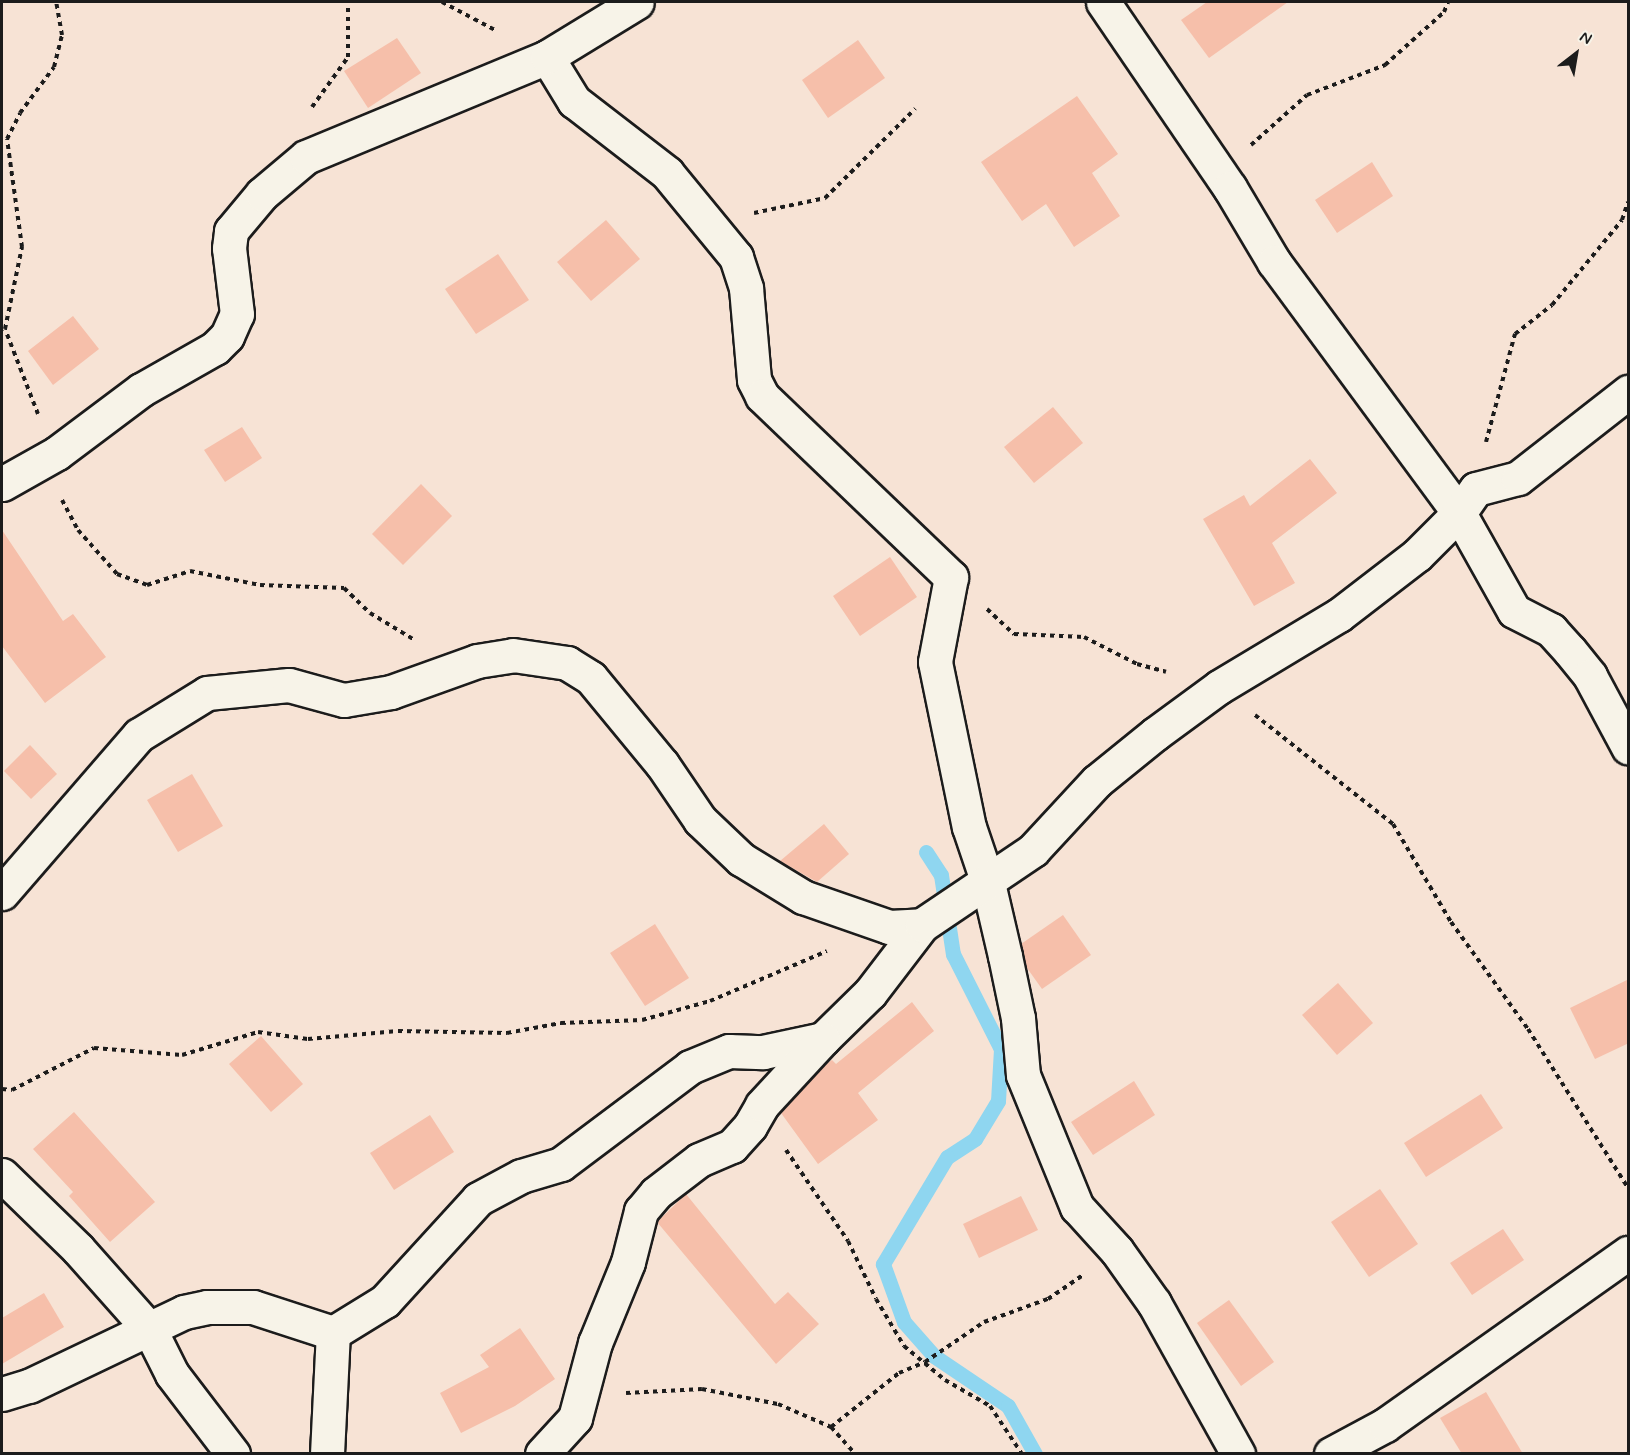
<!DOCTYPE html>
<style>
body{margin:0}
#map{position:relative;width:1630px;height:1455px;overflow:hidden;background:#f7e3d5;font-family:Mynerve,sans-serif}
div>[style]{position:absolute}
.stream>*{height:15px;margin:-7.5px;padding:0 7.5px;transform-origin:7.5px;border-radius:7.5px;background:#8fd6f0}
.building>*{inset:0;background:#f6bfaa}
.path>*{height:4px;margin-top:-2px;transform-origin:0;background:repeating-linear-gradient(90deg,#1c1c1c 0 4.5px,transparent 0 9px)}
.roads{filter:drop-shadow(2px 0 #1c1c1c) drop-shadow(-2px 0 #1c1c1c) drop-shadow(0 2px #1c1c1c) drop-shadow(0 -2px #1c1c1c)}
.minor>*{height:33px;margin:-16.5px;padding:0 16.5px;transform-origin:16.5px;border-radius:16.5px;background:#f7f3e8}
span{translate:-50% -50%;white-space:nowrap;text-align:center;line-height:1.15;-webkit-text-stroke:4.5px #f7f3e8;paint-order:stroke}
.frame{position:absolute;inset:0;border:3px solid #1c1c1c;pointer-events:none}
.north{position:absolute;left:1546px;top:24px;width:60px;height:60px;-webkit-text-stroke:4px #f7f3e8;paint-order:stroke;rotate:31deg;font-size:16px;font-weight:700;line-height:24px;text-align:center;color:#1c1c1c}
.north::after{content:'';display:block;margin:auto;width:21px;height:27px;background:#1c1c1c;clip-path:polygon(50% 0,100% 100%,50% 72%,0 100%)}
</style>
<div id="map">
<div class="stream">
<div style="left:926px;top:852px;width:27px;rotate:57deg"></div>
<div style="left:941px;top:875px;width:80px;rotate:81.4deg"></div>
<div style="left:953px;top:954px;width:106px;rotate:63.2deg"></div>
<div style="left:1001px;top:1049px;width:52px;rotate:93.3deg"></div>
<div style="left:998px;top:1101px;width:44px;rotate:121.2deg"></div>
<div style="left:975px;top:1139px;width:33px;rotate:147deg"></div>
<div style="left:947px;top:1157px;width:125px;rotate:120.9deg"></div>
<div style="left:883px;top:1264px;width:62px;rotate:70.1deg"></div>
<div style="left:904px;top:1322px;width:45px;rotate:48.6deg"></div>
<div style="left:934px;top:1356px;width:89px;rotate:34deg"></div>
<div style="left:1008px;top:1406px;width:55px;rotate:60.6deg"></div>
</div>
<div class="building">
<div style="clip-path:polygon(1207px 2px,1288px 2px,1209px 58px,1181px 20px)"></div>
<div style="clip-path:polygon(397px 38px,421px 73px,368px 108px,344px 71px)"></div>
<div style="clip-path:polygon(858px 40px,885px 78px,828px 118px,802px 80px)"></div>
<div style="clip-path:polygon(1077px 96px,1118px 154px,1092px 173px,1120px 216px,1074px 247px,1046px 204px,1022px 221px,981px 162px)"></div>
<div style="clip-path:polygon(1372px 162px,1393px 196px,1337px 233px,1315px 200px)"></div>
<div style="clip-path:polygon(606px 220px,640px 259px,591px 301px,557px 262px)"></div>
<div style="clip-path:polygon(498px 254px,529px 300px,476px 334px,445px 289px)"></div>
<div style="clip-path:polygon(73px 316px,99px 349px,53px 385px,28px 351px)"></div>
<div style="clip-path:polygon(1053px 407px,1083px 443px,1034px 483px,1004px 447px)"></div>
<div style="clip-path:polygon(242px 427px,262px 458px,225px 482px,204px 450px)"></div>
<div style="clip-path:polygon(1310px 459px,1337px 493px,1272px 543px,1295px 583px,1254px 606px,1203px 519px,1244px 495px,1250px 506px)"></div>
<div style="clip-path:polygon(421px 484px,452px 516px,403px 565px,372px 534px)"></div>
<div style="clip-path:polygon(2px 530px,63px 621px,73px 614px,106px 657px,45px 703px,2px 646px)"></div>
<div style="clip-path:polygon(890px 557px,917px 597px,860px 636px,833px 596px)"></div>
<div style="clip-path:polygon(30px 745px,57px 774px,31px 799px,4px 771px)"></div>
<div style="clip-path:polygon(192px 774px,223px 826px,178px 852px,147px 800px)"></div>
<div style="clip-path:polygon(824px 824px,849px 854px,817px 882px,780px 861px)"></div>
<div style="clip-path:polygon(1063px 915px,1091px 955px,1042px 989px,1027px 968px,1021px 944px)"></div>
<div style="clip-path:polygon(655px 924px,689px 978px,645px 1006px,610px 953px)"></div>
<div style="clip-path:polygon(1629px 979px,1629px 1043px,1595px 1059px,1570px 1008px)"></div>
<div style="clip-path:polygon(1338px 983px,1373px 1023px,1337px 1055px,1302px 1015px)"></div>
<div style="clip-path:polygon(912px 1002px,934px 1031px,858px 1093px,878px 1120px,818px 1164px,781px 1113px,823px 1066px,832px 1060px,836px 1064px)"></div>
<div style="clip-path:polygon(261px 1036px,303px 1084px,271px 1112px,229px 1064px)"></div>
<div style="clip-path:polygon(1134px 1081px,1155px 1115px,1093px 1155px,1071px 1122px)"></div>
<div style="clip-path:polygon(1481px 1094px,1503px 1128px,1426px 1177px,1404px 1143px)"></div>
<div style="clip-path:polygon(74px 1112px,155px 1202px,110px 1242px,69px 1196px,73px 1192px,33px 1149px)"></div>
<div style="clip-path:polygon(430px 1115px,454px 1152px,394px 1190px,370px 1153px)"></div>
<div style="clip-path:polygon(1380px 1189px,1418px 1244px,1369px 1277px,1331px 1222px)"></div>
<div style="clip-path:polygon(686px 1194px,775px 1304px,788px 1292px,819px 1324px,776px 1364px,657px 1222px)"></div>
<div style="clip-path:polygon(1021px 1196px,1038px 1230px,979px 1258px,963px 1224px)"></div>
<div style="clip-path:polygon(1503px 1229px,1524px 1260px,1472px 1295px,1450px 1263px)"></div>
<div style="clip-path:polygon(44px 1293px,64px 1327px,2px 1364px,2px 1318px)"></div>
<div style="clip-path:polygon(1229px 1300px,1274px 1362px,1241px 1386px,1197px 1323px)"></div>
<div style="clip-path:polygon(520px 1328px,555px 1379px,515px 1406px,461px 1433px,440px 1393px,489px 1367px,480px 1355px)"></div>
<div style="clip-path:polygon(1486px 1392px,1523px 1454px,1462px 1454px,1440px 1418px)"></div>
</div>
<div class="path">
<div style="left:442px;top:2px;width:62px;rotate:27.8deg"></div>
<div style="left:312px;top:107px;width:62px;rotate:-54.2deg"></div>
<div style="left:348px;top:57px;width:55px;rotate:-90deg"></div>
<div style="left:1251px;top:145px;width:75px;rotate:-41.8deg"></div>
<div style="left:1307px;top:95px;width:84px;rotate:-21deg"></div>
<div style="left:1385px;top:65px;width:79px;rotate:-41.9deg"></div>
<div style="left:1444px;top:12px;width:11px;rotate:-68deg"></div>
<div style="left:754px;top:213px;width:73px;rotate:-11.9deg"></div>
<div style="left:825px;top:198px;width:127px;rotate:-44.7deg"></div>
<div style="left:38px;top:414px;width:91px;rotate:-111.2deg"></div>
<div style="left:5px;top:329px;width:84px;rotate:-78.3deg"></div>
<div style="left:22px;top:247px;width:109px;rotate:-97.9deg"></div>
<div style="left:7px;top:139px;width:29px;rotate:-63deg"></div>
<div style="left:20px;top:113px;width:57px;rotate:-53.5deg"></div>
<div style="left:54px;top:67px;width:33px;rotate:-76deg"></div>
<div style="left:62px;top:35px;width:34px;rotate:-100deg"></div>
<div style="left:1486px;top:442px;width:112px;rotate:-75deg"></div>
<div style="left:1515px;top:334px;width:47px;rotate:-38.1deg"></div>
<div style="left:1552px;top:305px;width:110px;rotate:-50.5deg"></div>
<div style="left:1622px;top:220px;width:19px;rotate:-72deg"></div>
<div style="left:62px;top:500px;width:34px;rotate:62deg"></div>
<div style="left:78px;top:530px;width:59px;rotate:48.4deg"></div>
<div style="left:117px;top:574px;width:32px;rotate:20deg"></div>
<div style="left:147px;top:585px;width:45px;rotate:-18deg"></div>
<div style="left:190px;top:571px;width:71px;rotate:11.3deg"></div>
<div style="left:260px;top:585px;width:84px;rotate:2deg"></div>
<div style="left:344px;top:588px;width:36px;rotate:44deg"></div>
<div style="left:370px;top:613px;width:50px;rotate:31.2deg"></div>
<div style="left:987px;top:609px;width:37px;rotate:43deg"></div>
<div style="left:1014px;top:634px;width:70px;rotate:2.5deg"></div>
<div style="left:1084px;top:637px;width:59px;rotate:27deg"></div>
<div style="left:1137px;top:664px;width:30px;rotate:15deg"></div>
<div style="left:1255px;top:715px;width:176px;rotate:38.3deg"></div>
<div style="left:1393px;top:824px;width:114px;rotate:59.4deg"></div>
<div style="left:1451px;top:922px;width:132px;rotate:54.3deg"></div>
<div style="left:1528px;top:1029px;width:188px;rotate:57.8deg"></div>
<div style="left:2px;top:1089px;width:10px;rotate:6deg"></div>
<div style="left:12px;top:1090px;width:92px;rotate:-27.1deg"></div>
<div style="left:94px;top:1048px;width:88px;rotate:4.5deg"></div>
<div style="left:182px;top:1055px;width:79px;rotate:-16.8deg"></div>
<div style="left:258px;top:1032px;width:50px;rotate:8deg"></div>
<div style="left:308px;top:1039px;width:90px;rotate:-5.1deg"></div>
<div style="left:398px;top:1031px;width:109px;rotate:1.1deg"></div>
<div style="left:507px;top:1033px;width:55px;rotate:-10.5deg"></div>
<div style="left:561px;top:1023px;width:81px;rotate:-2.1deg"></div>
<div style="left:642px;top:1020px;width:71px;rotate:-15.6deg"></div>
<div style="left:710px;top:1001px;width:127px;rotate:-23.1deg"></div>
<div style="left:786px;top:1150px;width:110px;rotate:55.7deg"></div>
<div style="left:848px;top:1241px;width:64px;rotate:64.2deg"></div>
<div style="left:876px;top:1299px;width:55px;rotate:59.2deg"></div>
<div style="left:904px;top:1346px;width:53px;rotate:39.7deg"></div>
<div style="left:945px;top:1380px;width:52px;rotate:30deg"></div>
<div style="left:990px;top:1406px;width:58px;rotate:56.3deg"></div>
<div style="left:626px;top:1393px;width:76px;rotate:-3deg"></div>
<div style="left:702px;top:1389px;width:77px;rotate:11.2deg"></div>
<div style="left:778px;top:1404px;width:58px;rotate:23.5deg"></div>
<div style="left:831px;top:1427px;width:36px;rotate:48deg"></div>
<div style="left:831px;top:1427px;width:87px;rotate:-38.5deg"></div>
<div style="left:899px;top:1373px;width:28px;rotate:-23deg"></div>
<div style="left:925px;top:1362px;width:71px;rotate:-34.1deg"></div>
<div style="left:984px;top:1322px;width:68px;rotate:-19.8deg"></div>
<div style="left:1048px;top:1299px;width:42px;rotate:-34.4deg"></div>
</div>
<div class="roads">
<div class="minor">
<div style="left:1103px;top:2px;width:225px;rotate:55.7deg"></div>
<div style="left:1230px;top:188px;width:86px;rotate:59.3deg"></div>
<div style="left:1274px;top:262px;width:312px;rotate:53.6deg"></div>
<div style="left:1459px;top:513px;width:112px;rotate:60.7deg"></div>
<div style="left:1514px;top:611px;width:42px;rotate:27.2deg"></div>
<div style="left:1551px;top:630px;width:28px;rotate:48deg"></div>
<div style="left:1570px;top:651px;width:32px;rotate:51deg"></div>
<div style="left:1590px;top:676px;width:81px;rotate:61.8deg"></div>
<div style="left:547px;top:57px;width:52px;rotate:58.5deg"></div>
<div style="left:574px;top:101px;width:118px;rotate:37.7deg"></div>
<div style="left:667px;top:173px;width:109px;rotate:50.6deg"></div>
<div style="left:736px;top:257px;width:33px;rotate:72deg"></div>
<div style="left:746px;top:288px;width:92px;rotate:85deg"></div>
<div style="left:754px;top:380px;width:18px;rotate:63deg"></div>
<div style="left:762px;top:396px;width:262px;rotate:43.8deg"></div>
<div style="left:951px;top:577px;width:86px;rotate:100.7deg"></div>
<div style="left:935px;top:662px;width:168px;rotate:78.4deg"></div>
<div style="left:969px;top:827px;width:59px;rotate:71.3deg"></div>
<div style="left:988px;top:883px;width:75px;rotate:76.9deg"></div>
<div style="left:1005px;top:956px;width:63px;rotate:78.2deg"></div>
<div style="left:1018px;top:1018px;width:57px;rotate:85deg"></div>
<div style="left:1023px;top:1075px;width:143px;rotate:67.8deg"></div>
<div style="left:1077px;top:1207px;width:59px;rotate:47.7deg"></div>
<div style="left:1117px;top:1251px;width:64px;rotate:54.6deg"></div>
<div style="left:1154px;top:1303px;width:173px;rotate:60.9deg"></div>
<div style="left:2px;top:484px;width:63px;rotate:-29.4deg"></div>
<div style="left:57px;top:453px;width:105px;rotate:-36.9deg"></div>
<div style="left:141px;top:390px;width:85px;rotate:-29.6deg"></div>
<div style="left:215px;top:348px;width:17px;rotate:-45deg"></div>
<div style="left:227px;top:336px;width:24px;rotate:-66deg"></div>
<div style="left:237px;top:314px;width:66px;rotate:-96.9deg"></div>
<div style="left:229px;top:248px;width:17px;rotate:-83deg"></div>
<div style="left:231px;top:231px;width:48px;rotate:-50deg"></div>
<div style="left:262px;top:194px;width:57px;rotate:-40.1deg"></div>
<div style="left:306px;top:157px;width:261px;rotate:-22.5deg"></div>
<div style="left:547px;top:57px;width:105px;rotate:-31.4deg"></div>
<div style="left:2px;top:893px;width:209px;rotate:-49.1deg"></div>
<div style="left:139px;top:735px;width:80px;rotate:-31.7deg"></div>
<div style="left:207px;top:693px;width:82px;rotate:-5.6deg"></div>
<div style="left:289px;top:685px;width:57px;rotate:15.3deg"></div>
<div style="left:344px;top:700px;width:48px;rotate:-9.7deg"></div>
<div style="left:391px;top:692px;width:91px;rotate:-19.8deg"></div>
<div style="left:477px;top:661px;width:36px;rotate:-9deg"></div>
<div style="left:513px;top:655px;width:55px;rotate:8.4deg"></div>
<div style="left:567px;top:663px;width:28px;rotate:32deg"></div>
<div style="left:591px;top:678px;width:112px;rotate:50.5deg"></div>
<div style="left:662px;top:764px;width:68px;rotate:55.8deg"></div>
<div style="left:700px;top:820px;width:57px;rotate:43.6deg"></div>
<div style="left:741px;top:859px;width:73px;rotate:31.5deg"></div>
<div style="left:803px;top:897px;width:91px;rotate:19.2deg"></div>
<div style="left:889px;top:927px;width:33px;rotate:-3deg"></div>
<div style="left:2px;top:1175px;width:106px;rotate:44.2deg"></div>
<div style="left:78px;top:1249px;width:108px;rotate:48.4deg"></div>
<div style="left:150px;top:1330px;width:49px;rotate:63.4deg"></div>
<div style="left:172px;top:1374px;width:101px;rotate:52.7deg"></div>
<div style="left:2px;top:1394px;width:28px;rotate:-17deg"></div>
<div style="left:29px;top:1386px;width:172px;rotate:-25.5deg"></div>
<div style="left:184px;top:1312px;width:24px;rotate:-12deg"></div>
<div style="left:207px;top:1307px;width:46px"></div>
<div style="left:253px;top:1307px;width:84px;rotate:18deg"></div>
<div style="left:333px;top:1333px;width:61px;rotate:-31.6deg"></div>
<div style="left:385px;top:1301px;width:138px;rotate:-47.6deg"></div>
<div style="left:478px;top:1199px;width:49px;rotate:-28.1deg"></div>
<div style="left:521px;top:1176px;width:42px;rotate:-16.7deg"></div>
<div style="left:561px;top:1164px;width:161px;rotate:-36.9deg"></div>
<div style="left:690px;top:1067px;width:42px;rotate:-22.3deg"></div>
<div style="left:729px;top:1051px;width:34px;rotate:2deg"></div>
<div style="left:763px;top:1052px;width:61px;rotate:-12.2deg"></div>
<div style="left:823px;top:1039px;width:66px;rotate:-44.4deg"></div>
<div style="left:870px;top:993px;width:86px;rotate:-52.6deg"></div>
<div style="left:922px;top:925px;width:134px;rotate:-34deg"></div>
<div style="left:1033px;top:850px;width:94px;rotate:-47.2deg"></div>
<div style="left:1097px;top:781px;width:75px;rotate:-39deg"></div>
<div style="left:1155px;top:734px;width:79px;rotate:-36.3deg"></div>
<div style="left:1219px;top:687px;width:140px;rotate:-31deg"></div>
<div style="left:1339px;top:615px;width:98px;rotate:-37.6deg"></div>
<div style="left:1417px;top:555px;width:59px;rotate:-45deg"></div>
<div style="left:1459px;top:513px;width:29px;rotate:-55deg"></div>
<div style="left:1476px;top:489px;width:43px;rotate:-14.7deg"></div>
<div style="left:1518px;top:478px;width:140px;rotate:-38deg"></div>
<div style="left:327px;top:1454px;width:121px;rotate:-87.2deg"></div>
<div style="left:542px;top:1454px;width:49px;rotate:-47.5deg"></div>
<div style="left:575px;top:1418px;width:78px;rotate:-75.1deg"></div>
<div style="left:595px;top:1343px;width:87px;rotate:-67.8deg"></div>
<div style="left:628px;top:1262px;width:53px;rotate:-75.7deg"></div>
<div style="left:641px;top:1211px;width:23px;rotate:-50deg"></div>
<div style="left:656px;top:1193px;width:54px;rotate:-37.5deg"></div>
<div style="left:699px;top:1160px;width:36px;rotate:-23deg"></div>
<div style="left:732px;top:1146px;width:27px;rotate:-48deg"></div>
<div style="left:750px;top:1126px;width:24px;rotate:-60deg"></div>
<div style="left:762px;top:1105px;width:90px;rotate:-47.3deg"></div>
<div style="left:1331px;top:1454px;width:61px;rotate:-28.2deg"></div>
<div style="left:1385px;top:1425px;width:298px;rotate:-35.3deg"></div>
</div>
</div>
<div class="frame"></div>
<div class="north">N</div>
</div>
